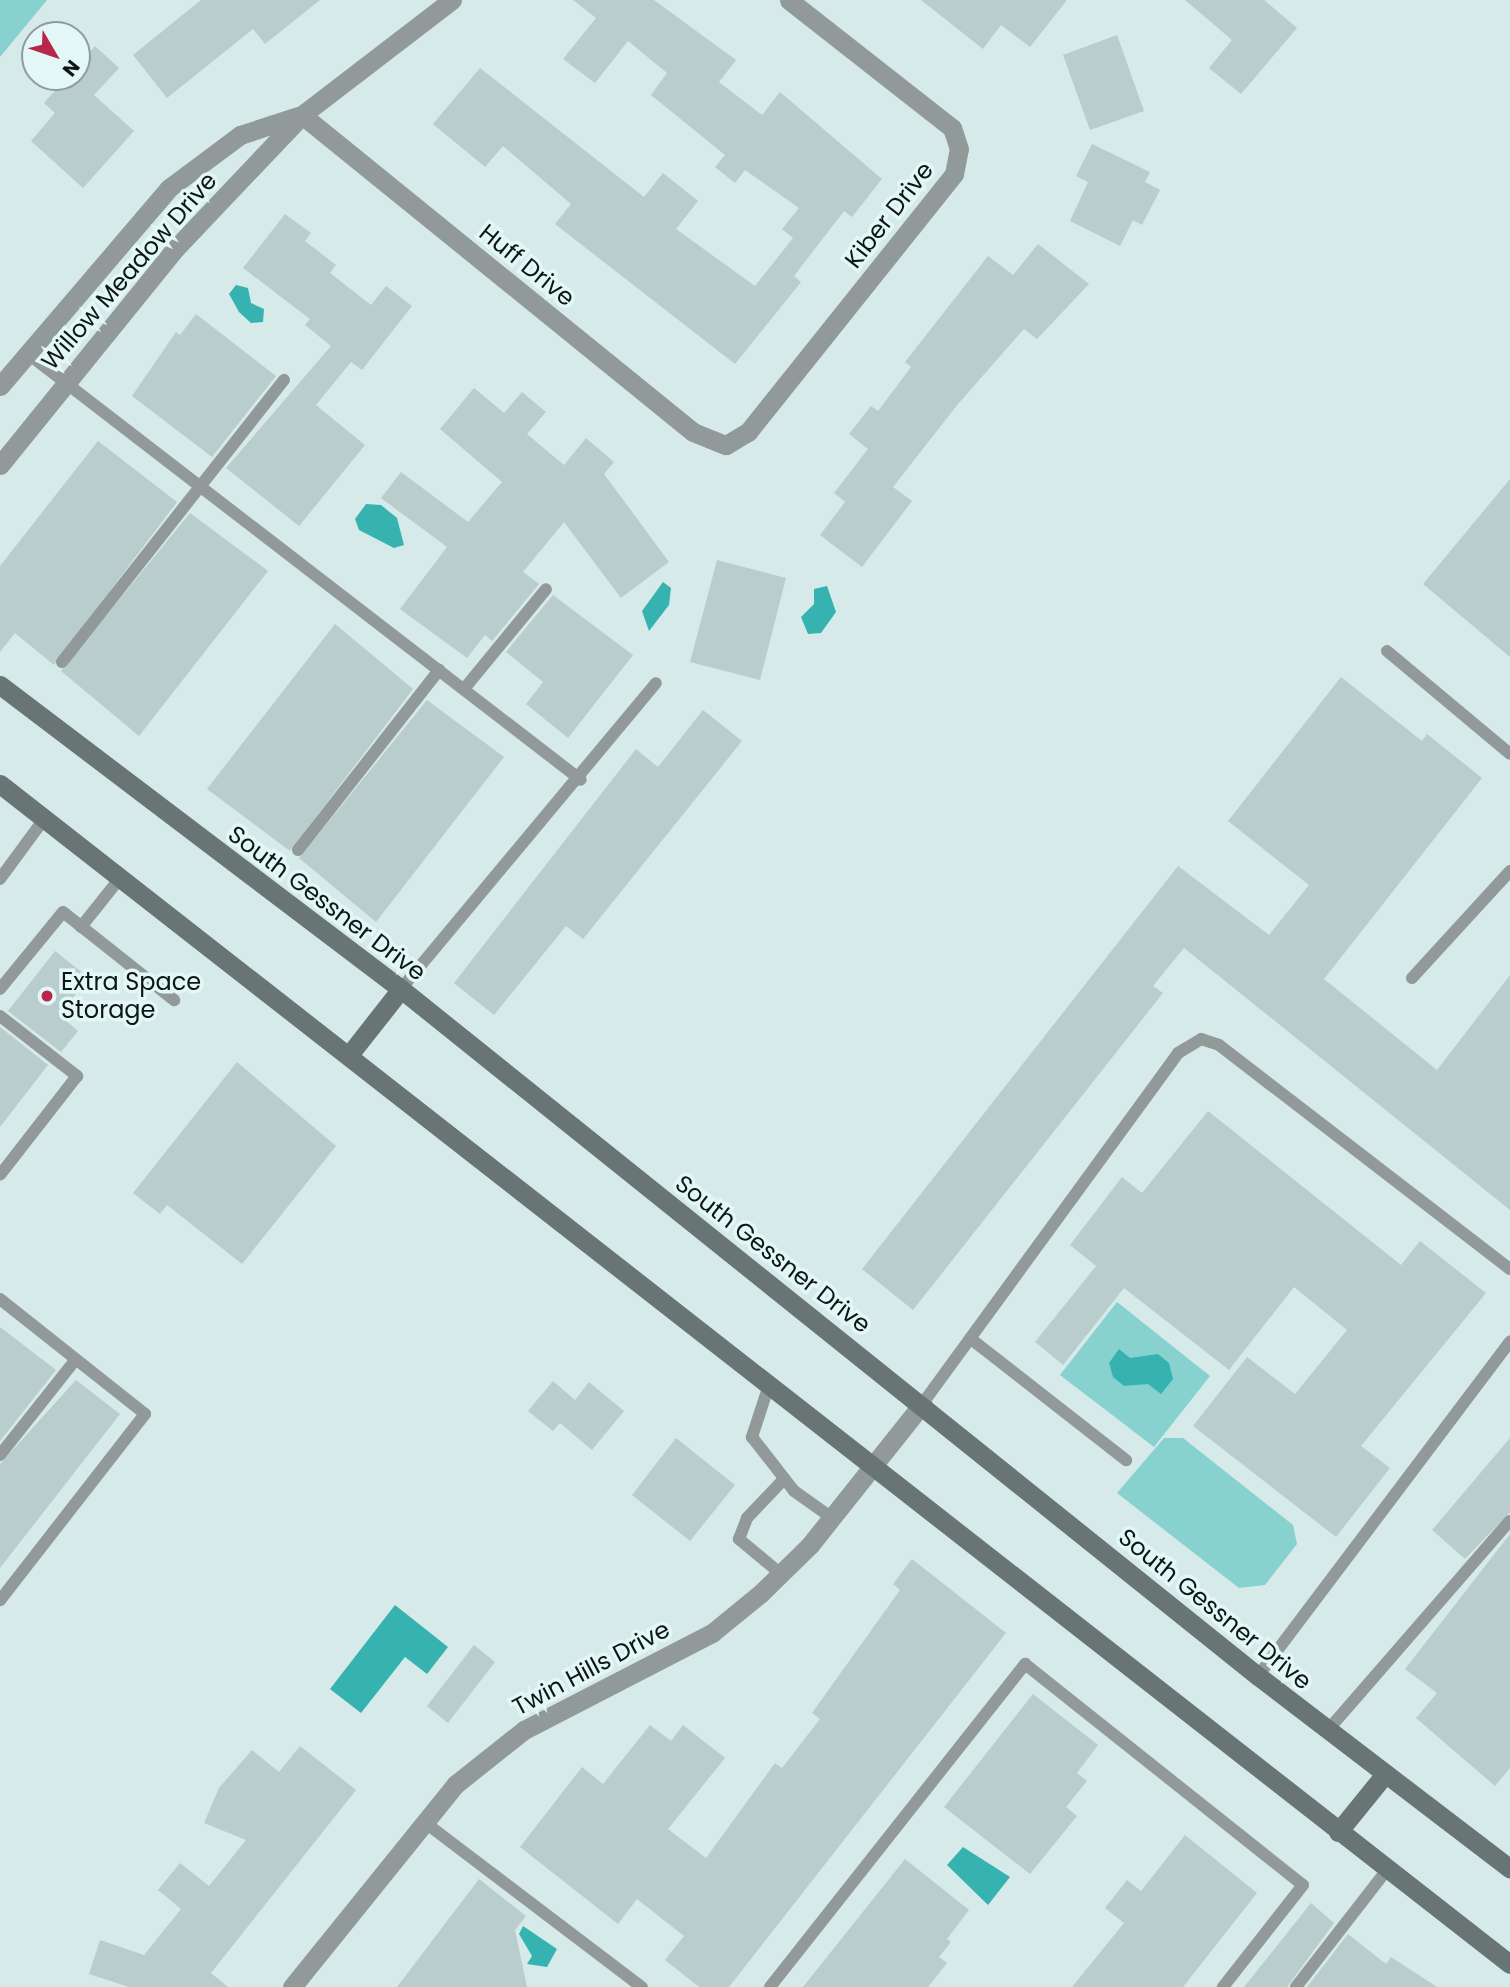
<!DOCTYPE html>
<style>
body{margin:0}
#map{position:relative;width:1510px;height:1987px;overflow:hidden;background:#d5eae9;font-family:Poppins,sans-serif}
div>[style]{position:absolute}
.green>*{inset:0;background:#87d1ce}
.water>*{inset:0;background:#36b3b0}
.building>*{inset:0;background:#b9cdcc}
.service>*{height:12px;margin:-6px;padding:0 6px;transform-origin:6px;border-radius:6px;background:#919a99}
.minor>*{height:19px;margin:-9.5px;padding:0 9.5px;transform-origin:9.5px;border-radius:9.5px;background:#919a99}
.tertiary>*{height:19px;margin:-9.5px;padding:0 9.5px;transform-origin:9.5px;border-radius:9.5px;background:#919a99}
.secondary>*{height:19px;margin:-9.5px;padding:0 9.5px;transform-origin:9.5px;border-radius:9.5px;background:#697575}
.dots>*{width:19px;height:19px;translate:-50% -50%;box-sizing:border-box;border:4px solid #e3f7f6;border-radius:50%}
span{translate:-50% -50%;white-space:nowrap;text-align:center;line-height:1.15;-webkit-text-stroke:7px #e3f7f6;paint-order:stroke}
.street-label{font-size:24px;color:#0e1615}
.poi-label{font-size:24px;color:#0e1615}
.left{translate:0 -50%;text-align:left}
.north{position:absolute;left:21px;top:21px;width:70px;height:70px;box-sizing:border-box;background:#e3f7f6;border:2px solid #8e9d9c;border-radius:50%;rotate:129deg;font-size:19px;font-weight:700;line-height:28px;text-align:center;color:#0e1615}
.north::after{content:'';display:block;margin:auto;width:24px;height:32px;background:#b8274b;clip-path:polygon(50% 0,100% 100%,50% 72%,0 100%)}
</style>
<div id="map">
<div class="green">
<div style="clip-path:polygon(0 0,47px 0,0 57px)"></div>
<div style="clip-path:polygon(1117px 1302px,1210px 1376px,1154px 1447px,1060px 1375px)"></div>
<div style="clip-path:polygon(1164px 1438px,1183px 1438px,1293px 1525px,1297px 1544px,1265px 1585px,1239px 1588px,1117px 1493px)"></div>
</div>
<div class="water">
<div style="clip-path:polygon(236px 285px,248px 288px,251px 303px,264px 309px,263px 322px,251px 323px,239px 312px,229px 294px)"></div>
<div style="clip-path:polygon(366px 504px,381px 505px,397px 518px,404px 545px,394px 548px,359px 530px,355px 519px)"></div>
<div style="clip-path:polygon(663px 582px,671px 588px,669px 605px,649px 631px,642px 611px)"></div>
<div style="clip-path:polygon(827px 586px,836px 612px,821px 633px,808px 634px,801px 617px,814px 604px,814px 589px)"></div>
<div style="clip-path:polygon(1119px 1349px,1130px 1358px,1158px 1354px,1169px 1363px,1173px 1379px,1161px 1394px,1148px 1384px,1124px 1386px,1113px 1377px,1109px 1363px)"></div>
<div style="clip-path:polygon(395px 1605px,448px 1647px,427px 1674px,405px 1657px,361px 1713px,330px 1689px)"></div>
<div style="clip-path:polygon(963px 1847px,1010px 1877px,988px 1905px,947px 1865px)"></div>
<div style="clip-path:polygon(523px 1926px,557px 1949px,547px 1967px,527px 1964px,532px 1956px,519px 1934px)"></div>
</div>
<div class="building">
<div style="clip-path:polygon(201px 0,320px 0,265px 44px,253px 29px,167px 98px,133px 55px)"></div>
<div style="clip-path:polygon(573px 0,654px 0,736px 60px,719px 82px,762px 115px,780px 92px,882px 179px,852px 217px,844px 211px,794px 276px,801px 282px,735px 364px,555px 224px,571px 204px,503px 146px,485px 167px,433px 124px,480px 68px,644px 197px,663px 173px,698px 201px,676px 229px,755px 286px,793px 238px,782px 229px,799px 208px,745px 170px,735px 183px,715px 167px,725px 155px,651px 95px,667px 73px,628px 41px,595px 83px,563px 59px,596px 18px)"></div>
<div style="clip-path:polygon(921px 0,1067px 0,1030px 47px,1001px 25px,983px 49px)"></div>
<div style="clip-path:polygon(1185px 0,1264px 0,1297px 28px,1241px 94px,1209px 68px,1232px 40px)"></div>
<div style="clip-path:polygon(1117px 35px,1144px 111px,1090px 130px,1063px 55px)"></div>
<div style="clip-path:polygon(95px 46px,119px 68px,94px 95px,134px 131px,83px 188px,31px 141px,55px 113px,44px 103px,67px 77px,77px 77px,77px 66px)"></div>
<div style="clip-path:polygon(1092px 144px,1150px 172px,1145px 182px,1160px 190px,1142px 225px,1133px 220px,1120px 246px,1070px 221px,1088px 182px,1076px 176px)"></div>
<div style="clip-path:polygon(285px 214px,311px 233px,305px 241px,336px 265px,330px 273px,371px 305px,386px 286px,412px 306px,362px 370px,351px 362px,316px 405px,365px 445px,299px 526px,226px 468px,331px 346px,305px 325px,310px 319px,243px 268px)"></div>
<div style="clip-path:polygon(1038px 244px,1089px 284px,1037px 339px,1024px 329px,958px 404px,893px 487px,912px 501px,862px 567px,820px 535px,845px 502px,834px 493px,868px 449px,849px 434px,871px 406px,878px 411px,911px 367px,905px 362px,988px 256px,1013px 275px)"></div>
<div style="clip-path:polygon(196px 314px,276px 376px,212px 457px,132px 396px,176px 332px,180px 335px)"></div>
<div style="clip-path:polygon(474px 388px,504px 413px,522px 392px,546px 412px,527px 434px,564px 465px,586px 438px,614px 462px,604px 474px,669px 562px,621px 598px,564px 522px,523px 572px,539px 584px,492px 641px,485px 635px,467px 658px,400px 609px,447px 547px,381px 498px,401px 472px,468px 522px,502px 482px,440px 429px)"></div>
<div style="clip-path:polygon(98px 441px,177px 502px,54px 665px,15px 633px,0 652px,0 566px)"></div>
<div style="clip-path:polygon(1510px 479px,1510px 657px,1423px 584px)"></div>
<div style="clip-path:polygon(190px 513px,268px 571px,139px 736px,61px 671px)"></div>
<div style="clip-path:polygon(717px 560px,786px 578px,760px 680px,690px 662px)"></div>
<div style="clip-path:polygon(553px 595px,633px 655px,568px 738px,526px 704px,543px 682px,506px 652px)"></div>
<div style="clip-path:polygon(335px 624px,413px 689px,290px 851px,207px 789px)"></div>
<div style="clip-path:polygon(1341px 677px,1422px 741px,1427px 734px,1482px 778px,1324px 979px,1437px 1070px,1510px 975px,1510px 1210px,1184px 948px,1153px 986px,1163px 993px,913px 1310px,862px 1269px,1178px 866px,1269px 935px,1309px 885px,1228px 821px)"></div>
<div style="clip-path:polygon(427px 700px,504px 757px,376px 922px,299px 858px)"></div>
<div style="clip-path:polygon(703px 710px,742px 741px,583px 939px,566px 926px,494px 1015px,454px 983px,636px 749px,658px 767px)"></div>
<div style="clip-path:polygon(55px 951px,89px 978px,59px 1015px,78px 1031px,61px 1052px,8px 1011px)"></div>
<div style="clip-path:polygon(0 1027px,48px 1065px,0 1127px)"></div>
<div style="clip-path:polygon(237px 1062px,336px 1146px,242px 1264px,167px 1205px,160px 1214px,133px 1193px)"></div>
<div style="clip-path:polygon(1208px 1111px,1401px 1265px,1420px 1241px,1486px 1293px,1361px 1446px,1390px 1468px,1336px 1537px,1193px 1426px,1247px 1357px,1295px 1394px,1347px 1330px,1294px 1287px,1229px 1370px,1124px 1288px,1063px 1365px,1035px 1342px,1096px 1266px,1070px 1245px,1122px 1177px,1142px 1193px)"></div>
<div style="clip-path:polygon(0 1327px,56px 1370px,0 1441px)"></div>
<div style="clip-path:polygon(76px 1380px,120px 1414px,0 1568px,0 1464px)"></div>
<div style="clip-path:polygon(553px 1381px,575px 1400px,589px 1382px,624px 1411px,592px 1450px,560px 1423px,553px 1431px,528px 1411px)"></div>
<div style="clip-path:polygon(676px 1438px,735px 1485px,690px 1541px,632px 1495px)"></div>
<div style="clip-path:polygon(1510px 1438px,1510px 1512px,1465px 1559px,1432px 1530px)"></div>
<div style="clip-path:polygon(1510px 1534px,1510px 1768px,1495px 1786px,1416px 1718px,1437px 1693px,1405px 1669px)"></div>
<div style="clip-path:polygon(912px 1559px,1006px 1633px,729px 1987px,699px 1987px,665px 1960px,684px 1936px,637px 1899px,618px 1924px,520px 1847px,582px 1767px,603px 1784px,650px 1725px,671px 1741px,683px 1725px,725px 1758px,668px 1829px,706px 1858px,775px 1763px,782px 1768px,820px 1719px,812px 1713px,900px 1590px,893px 1584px)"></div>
<div style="clip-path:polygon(474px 1645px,495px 1662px,448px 1723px,427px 1706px)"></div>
<div style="clip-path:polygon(1033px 1694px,1098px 1745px,1077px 1773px,1087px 1781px,1066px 1807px,1077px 1816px,1030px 1874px,944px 1807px)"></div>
<div style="clip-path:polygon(300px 1746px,356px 1790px,211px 1973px,228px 1987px,129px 1987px,89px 1974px,100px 1940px,144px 1955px,181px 1909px,158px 1890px,180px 1863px,209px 1886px,246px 1840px,204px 1823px,219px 1788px,252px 1750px,279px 1772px)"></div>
<div style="clip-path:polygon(1185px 1835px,1257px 1893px,1183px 1987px,1072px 1987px,1124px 1923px,1105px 1908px,1127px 1880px,1141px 1891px)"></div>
<div style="clip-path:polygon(905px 1859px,969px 1910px,947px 1939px,951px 1942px,939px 1957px,947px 1963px,928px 1987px,803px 1987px)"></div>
<div style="clip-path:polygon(479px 1879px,526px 1916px,515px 1930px,527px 1987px,397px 1987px)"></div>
<div style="clip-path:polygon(1311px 1903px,1334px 1923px,1287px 1987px,1244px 1987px)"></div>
<div style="clip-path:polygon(1348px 1934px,1386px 1964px,1391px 1957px,1437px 1987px,1307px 1987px)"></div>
</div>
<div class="service">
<div style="left:27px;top:353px;width:699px;rotate:37.62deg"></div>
<div style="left:1387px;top:651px;width:160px;rotate:39.9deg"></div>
<div style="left:62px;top:662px;width:359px;rotate:-51.8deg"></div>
<div style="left:464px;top:689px;width:129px;rotate:-50.6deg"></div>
<div style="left:298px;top:850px;width:229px;rotate:-51.9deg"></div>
<div style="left:0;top:879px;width:74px;rotate:-53.7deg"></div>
<div style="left:81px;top:927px;width:63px;rotate:-51.5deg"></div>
<div style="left:1412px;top:978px;width:145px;rotate:-47.5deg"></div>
<div style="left:0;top:989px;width:99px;rotate:-50.7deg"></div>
<div style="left:63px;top:912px;width:142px;rotate:38.4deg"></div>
<div style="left:401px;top:989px;width:398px;rotate:-50.2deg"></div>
<div style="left:0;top:1016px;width:98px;rotate:37.9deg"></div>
<div style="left:77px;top:1076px;width:125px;rotate:127.9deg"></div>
<div style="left:0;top:1299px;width:185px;rotate:38.4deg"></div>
<div style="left:145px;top:1414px;width:236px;rotate:127.9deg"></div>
<div style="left:971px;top:1339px;width:197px;rotate:38deg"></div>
<div style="left:768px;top:1388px;width:52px;rotate:108.1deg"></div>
<div style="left:752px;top:1437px;width:68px;rotate:52.1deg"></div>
<div style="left:794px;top:1491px;width:47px;rotate:35.4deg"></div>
<div style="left:923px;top:1403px;width:433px;rotate:-53.9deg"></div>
<div style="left:1178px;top:1053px;width:27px;rotate:-31deg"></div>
<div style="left:1201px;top:1039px;width:19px;rotate:18deg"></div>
<div style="left:1219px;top:1045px;width:367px;rotate:37.6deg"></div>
<div style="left:0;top:1455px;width:122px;rotate:-51.6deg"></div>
<div style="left:781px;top:1574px;width:55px;rotate:-140.2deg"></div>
<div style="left:739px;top:1539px;width:22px;rotate:-69deg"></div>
<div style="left:747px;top:1518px;width:54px;rotate:-46.5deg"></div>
<div style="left:1258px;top:1676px;width:419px;rotate:-53deg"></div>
<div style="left:1328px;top:1730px;width:277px;rotate:-49deg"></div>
<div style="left:423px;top:1821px;width:275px;rotate:37.2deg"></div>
<div style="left:770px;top:1987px;width:412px;rotate:-51.7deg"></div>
<div style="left:1025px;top:1664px;width:355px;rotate:38.5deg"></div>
<div style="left:1303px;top:1885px;width:130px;rotate:128.1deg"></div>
<div style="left:1296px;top:1987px;width:147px;rotate:-52.2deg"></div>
</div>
<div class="minor">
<div style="left:302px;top:115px;width:503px;rotate:39.03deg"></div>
<div style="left:693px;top:432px;width:35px;rotate:22deg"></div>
<div style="left:726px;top:445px;width:26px;rotate:-31deg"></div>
<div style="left:748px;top:432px;width:330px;rotate:-51.4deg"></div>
<div style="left:954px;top:174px;width:25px;rotate:-79deg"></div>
<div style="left:959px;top:149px;width:22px;rotate:-108deg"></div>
<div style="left:952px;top:128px;width:207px;rotate:-141.9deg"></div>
<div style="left:292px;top:1987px;width:261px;rotate:-51.1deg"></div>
<div style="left:456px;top:1784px;width:87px;rotate:-38.5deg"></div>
<div style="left:524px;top:1730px;width:212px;rotate:-27.3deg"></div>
<div style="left:712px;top:1633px;width:63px;rotate:-39.2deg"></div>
<div style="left:761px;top:1593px;width:69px;rotate:-44.4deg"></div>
<div style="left:810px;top:1545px;width:181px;rotate:-51.5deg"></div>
</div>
<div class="tertiary">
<div style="left:0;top:386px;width:260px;rotate:-49.5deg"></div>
<div style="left:169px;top:188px;width:89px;rotate:-36.7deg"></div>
<div style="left:240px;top:135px;width:61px;rotate:-18.1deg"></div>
<div style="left:0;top:465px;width:275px;rotate:-51deg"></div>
<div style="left:173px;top:251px;width:187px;rotate:-46.5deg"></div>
<div style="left:302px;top:115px;width:189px;rotate:-37.5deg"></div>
</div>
<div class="secondary">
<div style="left:0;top:685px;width:503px;rotate:37.17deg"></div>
<div style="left:401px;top:989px;width:1098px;rotate:38.72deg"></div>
<div style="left:1258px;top:1676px;width:317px;rotate:37.4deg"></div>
<div style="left:0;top:784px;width:1916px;rotate:38.01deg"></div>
<div style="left:349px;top:1055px;width:84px;rotate:-51.8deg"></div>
<div style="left:1338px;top:1832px;width:75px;rotate:-51deg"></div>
</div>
<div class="dots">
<div style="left:47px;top:996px;background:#b8274b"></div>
</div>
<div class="street-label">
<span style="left:889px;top:215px;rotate:-52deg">Kiber Drive</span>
<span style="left:527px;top:265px;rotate:39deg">Huff Drive</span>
<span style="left:129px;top:271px;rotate:-49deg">Willow Meadow Drive</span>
<span style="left:327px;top:903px;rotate:37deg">South Gessner Drive</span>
<span style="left:773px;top:1254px;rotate:38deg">South Gessner Drive</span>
<span style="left:1215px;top:1609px;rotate:39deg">South Gessner Drive</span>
<span style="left:591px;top:1668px;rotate:-28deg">Twin Hills Drive</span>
</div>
<div class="poi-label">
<span class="left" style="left:61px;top:996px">Extra Space<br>Storage</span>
</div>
<div class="north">N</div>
</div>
